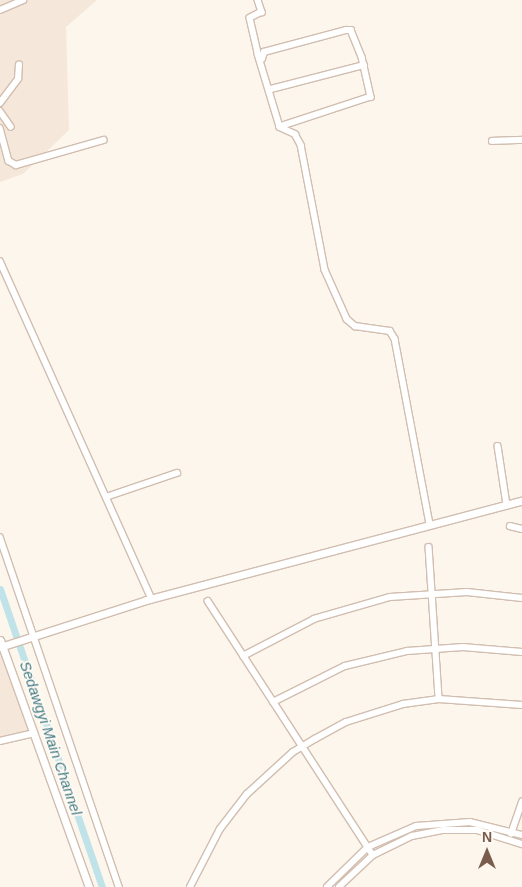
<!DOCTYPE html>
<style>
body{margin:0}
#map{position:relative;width:522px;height:887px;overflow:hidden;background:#fdf6ec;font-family:Arial,sans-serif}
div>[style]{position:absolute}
.residential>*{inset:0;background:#f5e8da}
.canal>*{height:7px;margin:-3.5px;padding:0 3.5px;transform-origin:3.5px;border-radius:3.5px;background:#bfe3e8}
.roads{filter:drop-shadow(1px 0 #d1beb0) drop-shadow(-1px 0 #d1beb0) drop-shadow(0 1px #d1beb0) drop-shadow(0 -1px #d1beb0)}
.minor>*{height:5.5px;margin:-2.75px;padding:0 2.75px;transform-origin:2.75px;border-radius:2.75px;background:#fff}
.tertiary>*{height:7px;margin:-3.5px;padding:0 3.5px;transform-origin:3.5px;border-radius:3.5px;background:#fff}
span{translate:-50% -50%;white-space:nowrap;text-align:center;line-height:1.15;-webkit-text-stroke:4px #fffaf3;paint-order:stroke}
.water-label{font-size:15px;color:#437c86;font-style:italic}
.north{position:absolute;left:462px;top:827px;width:50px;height:50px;-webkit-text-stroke:4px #fffaf3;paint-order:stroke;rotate:0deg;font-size:14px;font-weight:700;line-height:20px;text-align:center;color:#7a5c4d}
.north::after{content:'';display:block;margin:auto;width:18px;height:22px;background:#7a5c4d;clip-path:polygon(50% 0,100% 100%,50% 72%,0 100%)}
</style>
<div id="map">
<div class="residential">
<div style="clip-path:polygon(0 0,97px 0,66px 27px,69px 130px,23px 174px,0 182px)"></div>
<div style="clip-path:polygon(0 643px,30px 731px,0 740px)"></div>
</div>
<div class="canal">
<div style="left:0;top:589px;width:315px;rotate:71.1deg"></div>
</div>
<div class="roads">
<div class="minor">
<div style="left:258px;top:0;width:13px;rotate:72deg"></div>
<div style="left:262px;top:12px;width:13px;rotate:153deg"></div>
<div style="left:250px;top:18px;width:37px;rotate:77deg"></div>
<div style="left:258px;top:54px;width:76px;rotate:73.2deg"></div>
<div style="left:280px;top:127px;width:17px;rotate:25deg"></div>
<div style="left:295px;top:134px;width:13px;rotate:61deg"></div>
<div style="left:301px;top:145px;width:127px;rotate:79.1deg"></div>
<div style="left:325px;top:270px;width:54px;rotate:65.8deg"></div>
<div style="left:347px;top:319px;width:11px;rotate:41deg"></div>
<div style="left:355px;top:326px;width:35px;rotate:8deg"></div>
<div style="left:390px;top:331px;width:9px;rotate:58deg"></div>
<div style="left:395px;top:339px;width:189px;rotate:79.3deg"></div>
<div style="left:0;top:10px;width:25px;rotate:-23deg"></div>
<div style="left:262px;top:59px;width:7px;rotate:-74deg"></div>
<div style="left:264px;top:52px;width:85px;rotate:-15deg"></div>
<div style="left:346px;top:30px;width:5px"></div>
<div style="left:351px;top:30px;width:29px;rotate:68deg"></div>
<div style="left:362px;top:57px;width:41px;rotate:77.3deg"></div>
<div style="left:371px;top:97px;width:96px;rotate:161.8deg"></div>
<div style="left:271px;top:89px;width:96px;rotate:-14.5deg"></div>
<div style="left:0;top:103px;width:30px;rotate:-53deg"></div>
<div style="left:18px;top:79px;width:14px;rotate:-86deg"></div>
<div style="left:0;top:111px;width:19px;rotate:55deg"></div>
<div style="left:0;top:128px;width:34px;rotate:75deg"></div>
<div style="left:9px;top:161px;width:8px;rotate:30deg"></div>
<div style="left:16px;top:165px;width:91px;rotate:-16deg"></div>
<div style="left:492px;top:141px;width:30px;rotate:-2deg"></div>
<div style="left:0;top:261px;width:371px;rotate:65.8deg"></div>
<div style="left:498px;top:446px;width:60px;rotate:81.3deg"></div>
<div style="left:106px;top:497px;width:75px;rotate:-18.7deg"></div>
<div style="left:510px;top:526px;width:12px;rotate:14deg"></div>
<div style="left:0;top:537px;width:370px;rotate:71.2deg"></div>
<div style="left:429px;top:547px;width:152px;rotate:86.2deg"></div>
<div style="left:208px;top:601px;width:303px;rotate:57deg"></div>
<div style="left:243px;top:656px;width:80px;rotate:-27.5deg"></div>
<div style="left:314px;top:619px;width:79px;rotate:-16.1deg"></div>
<div style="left:390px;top:597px;width:77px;rotate:-3.7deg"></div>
<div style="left:467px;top:592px;width:55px;rotate:6.2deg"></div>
<div style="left:273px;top:702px;width:80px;rotate:-26.6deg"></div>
<div style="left:345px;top:666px;width:64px;rotate:-13.6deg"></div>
<div style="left:407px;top:651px;width:56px;rotate:-4.1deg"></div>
<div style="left:463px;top:647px;width:59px;rotate:4.8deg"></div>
<div style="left:0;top:741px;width:35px;rotate:-13deg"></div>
<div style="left:511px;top:834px;width:34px;rotate:-71deg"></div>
<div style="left:190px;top:887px;width:65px;rotate:-62.7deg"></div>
<div style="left:220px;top:829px;width:44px;rotate:-52.4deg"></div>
<div style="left:247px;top:794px;width:62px;rotate:-42.4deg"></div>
<div style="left:293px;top:752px;width:26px;rotate:-31deg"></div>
<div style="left:315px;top:739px;width:35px;rotate:-29deg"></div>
<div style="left:346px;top:722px;width:60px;rotate:-17.5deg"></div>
<div style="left:403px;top:704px;width:36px;rotate:-8deg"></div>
<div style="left:439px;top:699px;width:83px;rotate:4.1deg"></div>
<div style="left:327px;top:887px;width:57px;rotate:-44.3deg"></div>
<div style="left:368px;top:847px;width:52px;rotate:-23.6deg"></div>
<div style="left:416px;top:826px;width:54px;rotate:-4.2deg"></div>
<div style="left:470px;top:822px;width:54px;rotate:14deg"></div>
<div style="left:339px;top:887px;width:47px;rotate:-43.3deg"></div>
<div style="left:373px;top:855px;width:43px;rotate:-26deg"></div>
<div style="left:412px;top:836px;width:33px;rotate:-11deg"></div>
<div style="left:444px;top:830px;width:33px"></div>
<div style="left:477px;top:830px;width:47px;rotate:17.3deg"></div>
</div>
<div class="tertiary">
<div style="left:0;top:640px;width:263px;rotate:70.2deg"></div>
<div style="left:0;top:647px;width:153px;rotate:-17.8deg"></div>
<div style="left:146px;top:600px;width:389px;rotate:-14.8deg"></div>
</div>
</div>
<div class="water-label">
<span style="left:51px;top:738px;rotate:71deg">Sedawgyi Main Channel</span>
</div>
<div class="north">N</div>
</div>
